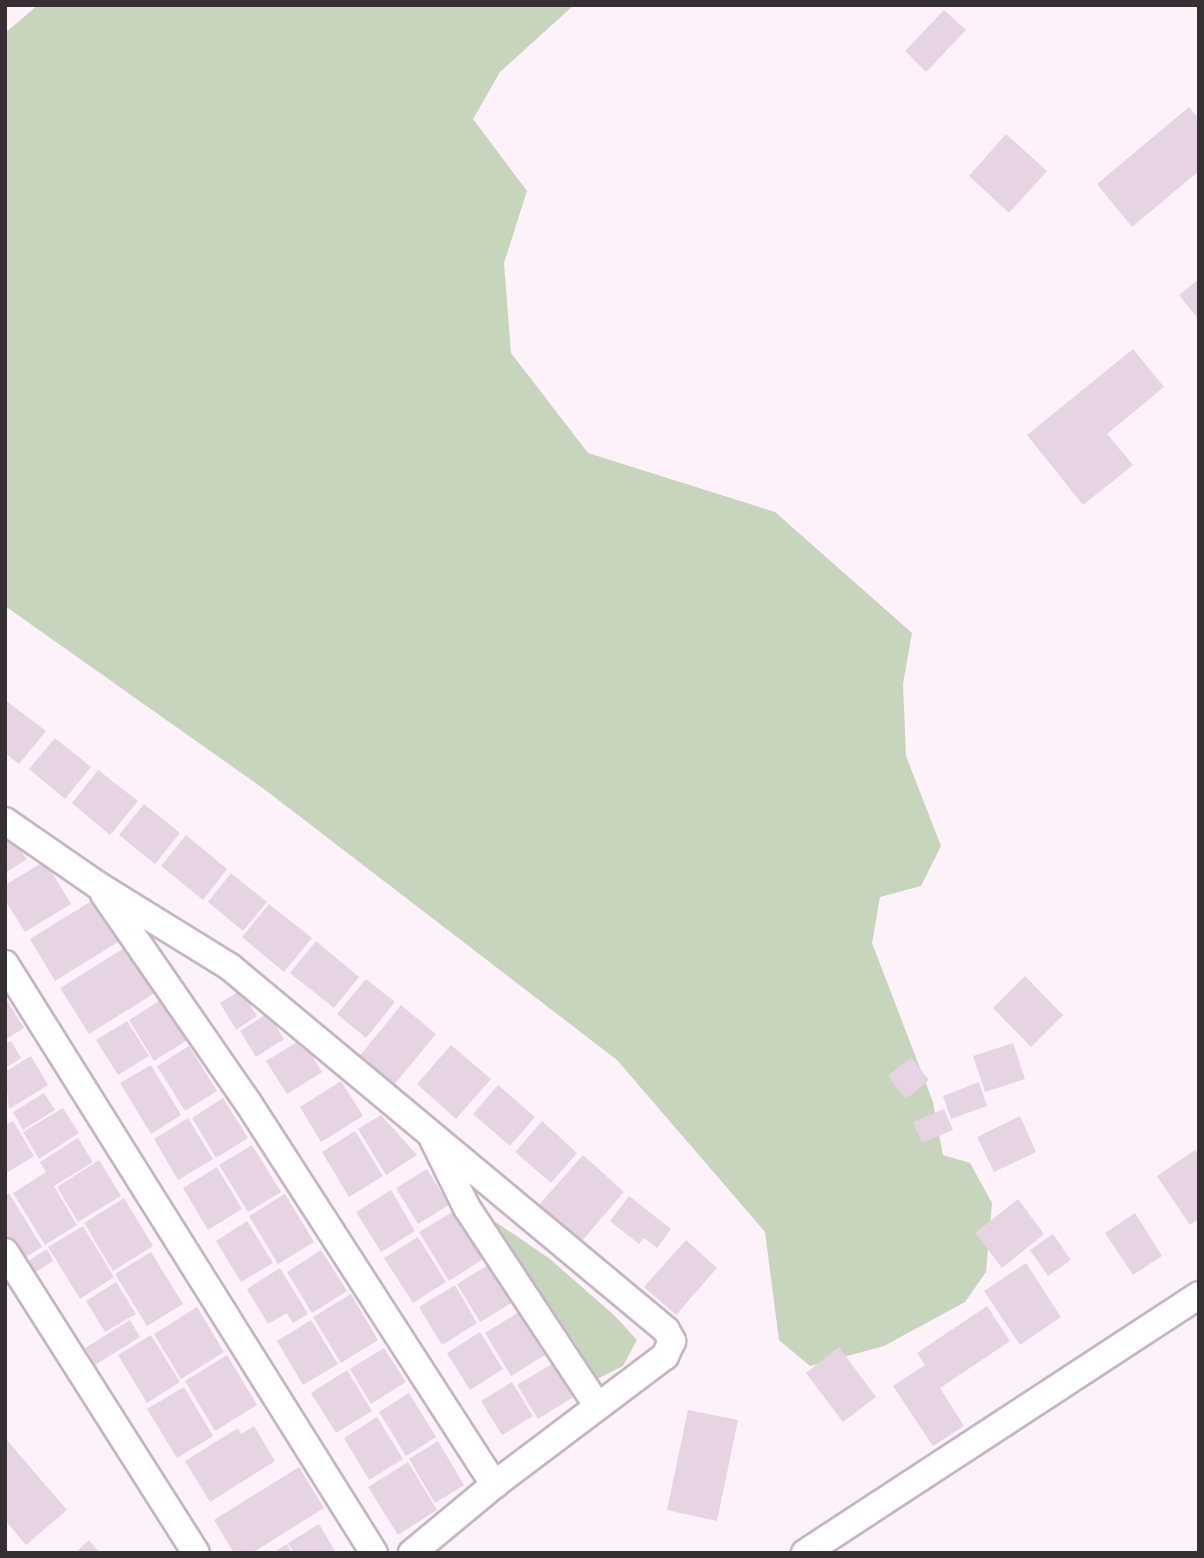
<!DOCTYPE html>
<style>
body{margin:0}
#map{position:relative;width:1204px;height:1558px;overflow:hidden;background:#fdf1fa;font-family:"Public Sans",sans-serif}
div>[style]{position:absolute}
.green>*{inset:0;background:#c7d5bc}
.building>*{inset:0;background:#e7d4e3}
.roads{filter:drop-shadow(2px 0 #c6b4c2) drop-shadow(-2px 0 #c6b4c2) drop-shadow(0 2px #c6b4c2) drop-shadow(0 -2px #c6b4c2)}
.street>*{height:26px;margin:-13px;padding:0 13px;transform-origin:13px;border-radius:13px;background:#fff}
span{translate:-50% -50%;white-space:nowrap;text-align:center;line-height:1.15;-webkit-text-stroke:5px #fdf1fa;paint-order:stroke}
.frame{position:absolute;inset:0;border:7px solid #362f34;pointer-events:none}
</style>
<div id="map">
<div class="green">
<div style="clip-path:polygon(38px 5px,574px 5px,500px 72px,473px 119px,527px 191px,504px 263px,511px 353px,588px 453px,775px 512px,912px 633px,903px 684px,906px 756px,941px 846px,921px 886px,880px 897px,872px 943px,933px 1102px,943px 1155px,970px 1163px,992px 1203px,986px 1272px,965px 1302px,884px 1346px,810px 1366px,779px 1340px,765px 1232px,617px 1060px,264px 789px,5px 606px,5px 33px)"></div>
<div style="clip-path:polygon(487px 1216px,550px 1259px,615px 1316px,637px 1340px,623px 1366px,593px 1381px,577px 1346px)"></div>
</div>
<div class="building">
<div style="clip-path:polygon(944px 10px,966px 30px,926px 72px,905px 51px)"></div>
<div style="clip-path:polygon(1189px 107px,1199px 119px,1199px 171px,1132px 227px,1097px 184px)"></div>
<div style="clip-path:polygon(1006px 134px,1047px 171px,1009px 213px,969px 176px)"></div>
<div style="clip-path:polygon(1199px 279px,1199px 320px,1179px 295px)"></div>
<div style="clip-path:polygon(1133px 349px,1164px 387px,1107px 434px,1133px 465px,1083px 505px,1027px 435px)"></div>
<div style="clip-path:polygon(5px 700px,46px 731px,19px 764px,5px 753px)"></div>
<div style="clip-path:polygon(55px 738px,91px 767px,65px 799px,29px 769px)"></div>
<div style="clip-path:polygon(98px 770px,138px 801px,110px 835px,72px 803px)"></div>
<div style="clip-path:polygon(144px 804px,180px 833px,155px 864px,119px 835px)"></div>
<div style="clip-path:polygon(5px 832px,27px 859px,5px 873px)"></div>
<div style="clip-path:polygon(186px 835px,227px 869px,203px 900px,161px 866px)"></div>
<div style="clip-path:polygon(45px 861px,71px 904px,25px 932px,5px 900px,5px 885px)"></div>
<div style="clip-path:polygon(231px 873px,267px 902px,243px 931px,208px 902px)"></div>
<div style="clip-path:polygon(98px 897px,123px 939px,55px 981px,30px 939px)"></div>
<div style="clip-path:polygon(269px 904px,312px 938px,284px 972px,242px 937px)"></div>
<div style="clip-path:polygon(316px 941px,359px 977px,334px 1008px,290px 973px)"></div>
<div style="clip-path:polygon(129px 945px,158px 991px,89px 1034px,60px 988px)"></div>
<div style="clip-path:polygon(1025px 976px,1063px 1015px,1031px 1047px,993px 1008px)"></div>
<div style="clip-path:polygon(366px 979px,395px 1002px,366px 1038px,337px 1014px)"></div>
<div style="clip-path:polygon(241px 990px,257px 1016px,236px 1030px,220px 1003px)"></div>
<div style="clip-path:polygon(5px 997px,24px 1028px,5px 1040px)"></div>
<div style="clip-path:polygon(164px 998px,189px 1039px,154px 1061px,129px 1020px)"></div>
<div style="clip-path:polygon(401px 1005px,436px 1034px,393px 1086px,358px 1058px)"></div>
<div style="clip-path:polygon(268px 1013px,284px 1039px,256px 1057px,240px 1031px)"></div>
<div style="clip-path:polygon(127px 1021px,149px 1056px,118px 1075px,96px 1040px)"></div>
<div style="clip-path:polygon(302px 1039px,322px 1072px,287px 1094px,266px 1061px)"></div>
<div style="clip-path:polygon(11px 1041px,21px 1058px,5px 1068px,5px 1044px)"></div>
<div style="clip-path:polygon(1013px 1043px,1025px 1079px,985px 1092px,973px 1056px)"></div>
<div style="clip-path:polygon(451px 1045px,491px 1079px,456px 1119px,417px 1084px)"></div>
<div style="clip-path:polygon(189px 1046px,217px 1091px,185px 1111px,157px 1066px)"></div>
<div style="clip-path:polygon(31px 1056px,48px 1085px,9px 1109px,5px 1072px)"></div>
<div style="clip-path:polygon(911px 1057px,929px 1080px,906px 1099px,888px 1076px)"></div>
<div style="clip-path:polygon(151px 1065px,181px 1115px,151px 1134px,120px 1083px)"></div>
<div style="clip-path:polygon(341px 1081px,363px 1116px,321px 1142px,300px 1107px)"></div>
<div style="clip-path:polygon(979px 1082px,987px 1106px,951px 1119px,943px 1096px)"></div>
<div style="clip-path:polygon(498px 1085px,535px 1117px,510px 1146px,473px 1114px)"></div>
<div style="clip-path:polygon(44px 1093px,55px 1110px,23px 1130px,13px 1112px)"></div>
<div style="clip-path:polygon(223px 1098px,248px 1138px,216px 1158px,192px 1118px)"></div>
<div style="clip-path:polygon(63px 1108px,79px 1133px,39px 1159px,23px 1132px)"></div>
<div style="clip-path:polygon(944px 1109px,953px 1130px,922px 1143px,913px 1122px)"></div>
<div style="clip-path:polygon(381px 1115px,417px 1155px,386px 1175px,358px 1129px)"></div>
<div style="clip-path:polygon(1020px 1116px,1036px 1152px,994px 1172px,977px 1137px)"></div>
<div style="clip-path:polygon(188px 1118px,213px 1159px,178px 1180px,154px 1139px)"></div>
<div style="clip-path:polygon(13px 1121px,34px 1156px,5px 1174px,5px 1125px)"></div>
<div style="clip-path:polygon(542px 1121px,577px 1153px,551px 1183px,515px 1152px)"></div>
<div style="clip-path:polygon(355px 1131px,383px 1176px,349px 1197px,322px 1152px)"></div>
<div style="clip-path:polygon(78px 1138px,93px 1162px,54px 1186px,77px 1225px,45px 1245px,13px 1193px,46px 1172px,40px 1162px)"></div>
<div style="clip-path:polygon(252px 1145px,281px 1192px,248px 1212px,219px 1165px)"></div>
<div style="clip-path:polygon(1195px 1150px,1199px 1156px,1199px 1219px,1190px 1225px,1157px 1176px)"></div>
<div style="clip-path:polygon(583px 1155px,624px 1192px,580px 1243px,538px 1206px)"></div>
<div style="clip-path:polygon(99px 1160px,121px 1196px,78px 1222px,57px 1187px)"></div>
<div style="clip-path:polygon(217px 1167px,242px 1209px,208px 1230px,183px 1188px)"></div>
<div style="clip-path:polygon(427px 1169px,449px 1205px,418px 1224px,396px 1188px)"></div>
<div style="clip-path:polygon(391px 1190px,415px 1231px,381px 1252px,356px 1212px)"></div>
<div style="clip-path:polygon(9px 1193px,42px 1247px,21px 1260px,5px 1233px,5px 1196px)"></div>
<div style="clip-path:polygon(285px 1194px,314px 1242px,278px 1264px,249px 1216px)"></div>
<div style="clip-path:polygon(629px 1196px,671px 1229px,657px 1248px,644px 1238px,639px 1244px,610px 1221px)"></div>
<div style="clip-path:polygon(124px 1198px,153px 1246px,113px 1271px,84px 1223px)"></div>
<div style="clip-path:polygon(1018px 1199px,1044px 1234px,1002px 1268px,975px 1233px)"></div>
<div style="clip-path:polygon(454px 1211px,483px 1259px,449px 1281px,419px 1232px)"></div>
<div style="clip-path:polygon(1135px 1213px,1162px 1256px,1133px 1275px,1105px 1233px)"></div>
<div style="clip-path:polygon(247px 1221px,273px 1263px,241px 1282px,216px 1241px)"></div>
<div style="clip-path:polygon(83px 1226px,114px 1277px,80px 1299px,48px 1247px)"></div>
<div style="clip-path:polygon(1053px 1234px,1071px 1260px,1048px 1276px,1030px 1250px)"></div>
<div style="clip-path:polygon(418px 1237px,446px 1282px,413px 1303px,384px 1258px)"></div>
<div style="clip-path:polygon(686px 1240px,717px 1268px,676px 1315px,644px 1287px)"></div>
<div style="clip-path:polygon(47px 1249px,53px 1261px,34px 1273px,27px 1262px)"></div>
<div style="clip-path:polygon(321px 1250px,347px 1291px,312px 1313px,287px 1272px)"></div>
<div style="clip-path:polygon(151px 1252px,183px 1304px,147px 1326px,115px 1274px)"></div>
<div style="clip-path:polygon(1026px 1263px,1061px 1317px,1020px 1345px,984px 1291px)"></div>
<div style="clip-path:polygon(490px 1264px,513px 1302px,480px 1322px,457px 1284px)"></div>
<div style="clip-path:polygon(280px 1268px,308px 1314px,293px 1323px,287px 1313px,268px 1324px,247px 1289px)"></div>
<div style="clip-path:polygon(116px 1282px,136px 1314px,105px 1332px,86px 1301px)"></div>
<div style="clip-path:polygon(455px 1285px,477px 1323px,442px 1345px,419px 1307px)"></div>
<div style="clip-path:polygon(351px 1294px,378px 1340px,341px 1363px,313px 1317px)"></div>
<div style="clip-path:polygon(987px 1306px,1010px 1341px,940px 1388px,964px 1426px,933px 1446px,893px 1386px,925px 1365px,917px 1353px)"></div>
<div style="clip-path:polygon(197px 1307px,224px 1352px,181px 1379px,154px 1334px)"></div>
<div style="clip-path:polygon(519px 1312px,545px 1355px,511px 1376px,485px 1333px)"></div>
<div style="clip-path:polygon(130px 1320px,140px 1337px,95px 1365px,85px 1348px)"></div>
<div style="clip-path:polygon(311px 1320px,338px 1364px,303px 1385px,277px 1341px)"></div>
<div style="clip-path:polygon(480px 1332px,503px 1369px,470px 1390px,447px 1353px)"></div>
<div style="clip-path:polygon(151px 1335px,180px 1382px,147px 1403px,118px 1355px)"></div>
<div style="clip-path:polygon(839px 1347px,876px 1397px,843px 1422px,806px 1373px)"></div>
<div style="clip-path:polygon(384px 1348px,406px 1382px,371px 1404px,350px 1369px)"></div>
<div style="clip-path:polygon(227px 1355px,257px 1405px,215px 1431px,185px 1381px)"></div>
<div style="clip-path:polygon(555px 1362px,575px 1396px,538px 1419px,517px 1385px)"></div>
<div style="clip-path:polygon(347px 1370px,372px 1411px,336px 1433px,311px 1393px)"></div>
<div style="clip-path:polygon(512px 1382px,533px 1416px,502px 1435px,481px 1401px)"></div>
<div style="clip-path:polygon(184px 1387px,213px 1436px,177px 1458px,147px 1409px)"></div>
<div style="clip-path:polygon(409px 1393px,436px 1437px,406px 1456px,379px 1412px)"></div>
<div style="clip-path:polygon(688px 1410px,738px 1420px,717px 1521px,667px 1510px)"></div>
<div style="clip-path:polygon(377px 1417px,403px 1459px,369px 1480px,344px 1438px)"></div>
<div style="clip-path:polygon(254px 1426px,275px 1461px,210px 1502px,185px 1461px,238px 1428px,241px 1434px)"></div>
<div style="clip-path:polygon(5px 1438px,67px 1510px,26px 1545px,5px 1520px)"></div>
<div style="clip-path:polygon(438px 1441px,464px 1485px,435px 1503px,409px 1459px)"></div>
<div style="clip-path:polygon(408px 1462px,437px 1510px,398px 1535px,368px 1487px)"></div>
<div style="clip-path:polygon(299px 1467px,324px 1508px,252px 1553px,234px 1553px,214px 1520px)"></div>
<div style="clip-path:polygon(319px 1524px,336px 1553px,294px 1553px,288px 1543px)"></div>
<div style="clip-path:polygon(89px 1540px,100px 1553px,75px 1553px)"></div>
<div style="clip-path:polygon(287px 1544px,292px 1553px,272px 1553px)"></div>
</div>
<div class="roads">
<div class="street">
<div style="left:5px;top:821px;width:114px;rotate:34.7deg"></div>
<div style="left:99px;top:886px;width:154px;rotate:31.7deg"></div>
<div style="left:230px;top:967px;width:567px;rotate:39.78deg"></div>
<div style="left:666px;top:1330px;width:13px;rotate:61deg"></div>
<div style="left:672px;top:1341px;width:17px;rotate:115deg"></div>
<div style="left:665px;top:1356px;width:214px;rotate:143deg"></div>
<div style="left:104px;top:894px;width:252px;rotate:55.4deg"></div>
<div style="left:247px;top:1101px;width:457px;rotate:57.2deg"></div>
<div style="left:494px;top:1485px;width:107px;rotate:140.3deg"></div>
<div style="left:5px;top:964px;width:695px;rotate:57.93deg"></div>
<div style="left:433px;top:1139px;width:77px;rotate:63.8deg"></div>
<div style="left:467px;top:1208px;width:236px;rotate:56.6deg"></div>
<div style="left:5px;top:1252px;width:356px;rotate:57.6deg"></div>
<div style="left:805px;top:1553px;width:471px;rotate:-33.2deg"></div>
</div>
</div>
<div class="frame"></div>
</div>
